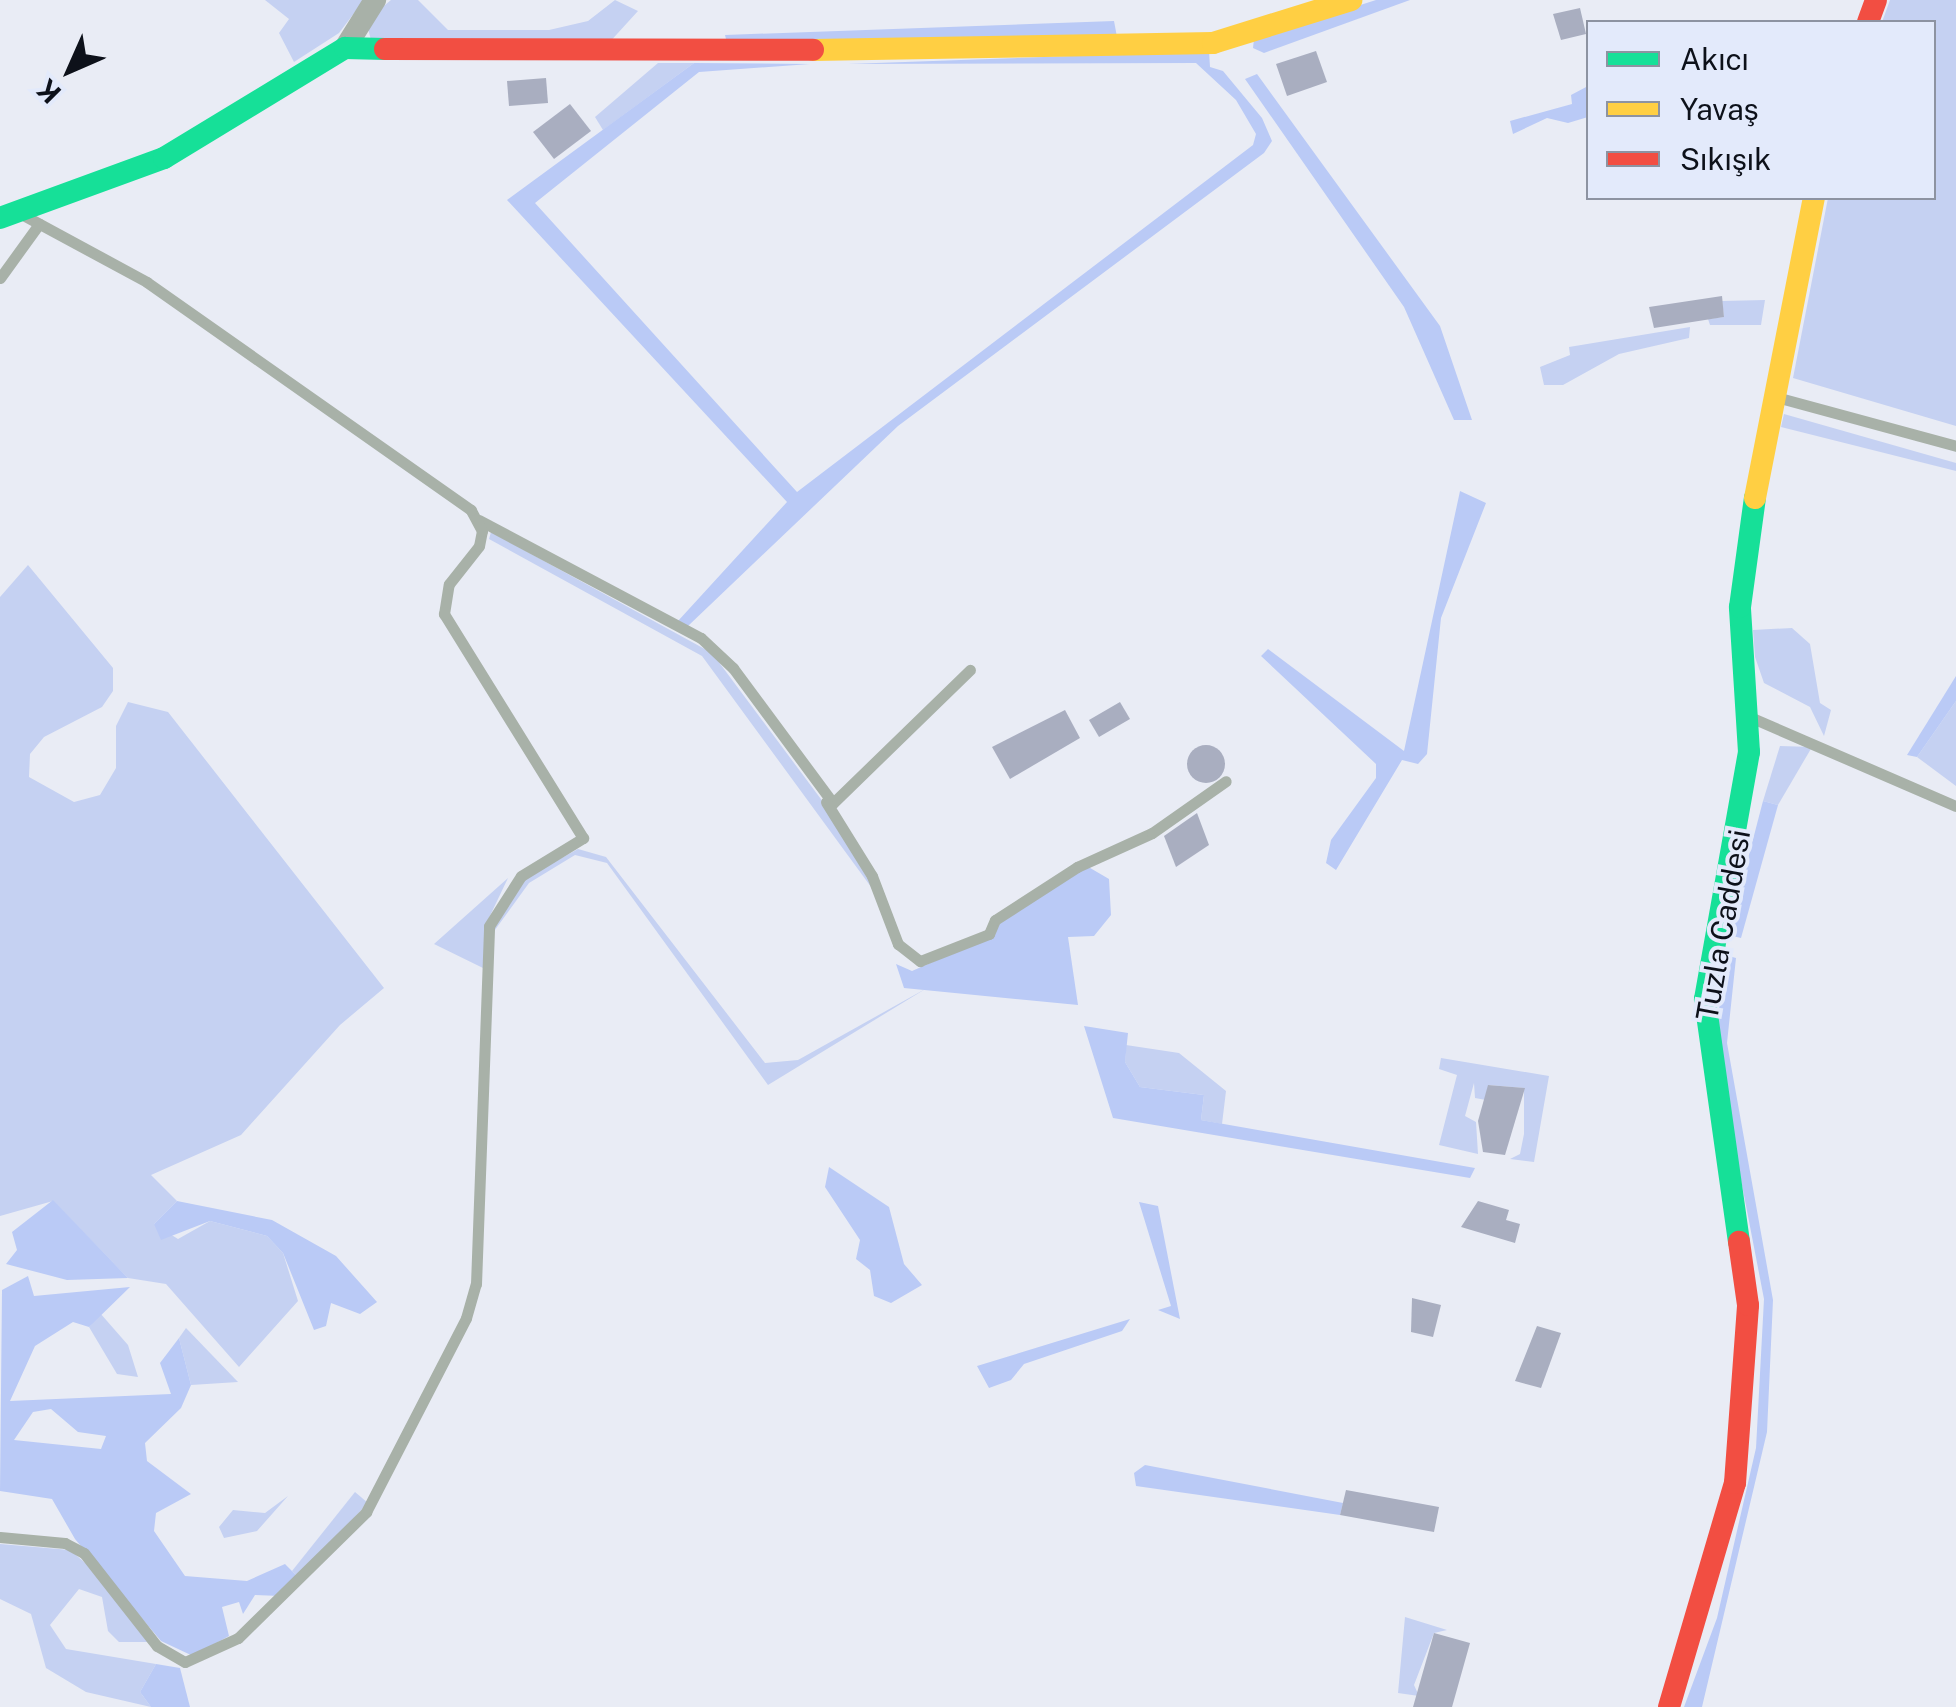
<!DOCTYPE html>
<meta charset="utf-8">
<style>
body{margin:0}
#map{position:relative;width:1956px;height:1707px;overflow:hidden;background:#e9ecf5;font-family:"Public Sans",sans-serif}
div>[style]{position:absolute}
.green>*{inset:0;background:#c5d1f2}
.forest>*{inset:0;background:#bacaf6}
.building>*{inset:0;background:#a9aec0}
.round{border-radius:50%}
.lane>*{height:11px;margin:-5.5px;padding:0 5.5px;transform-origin:5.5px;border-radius:5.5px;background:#a8b1a8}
.street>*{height:22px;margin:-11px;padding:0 11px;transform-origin:11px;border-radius:11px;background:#a8b1a8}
.fast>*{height:22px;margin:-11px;padding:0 11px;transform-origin:11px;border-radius:11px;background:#16e098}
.slow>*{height:22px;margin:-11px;padding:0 11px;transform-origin:11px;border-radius:11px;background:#ffcf43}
.jam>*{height:22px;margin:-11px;padding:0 11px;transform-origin:11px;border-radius:11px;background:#f24e42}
span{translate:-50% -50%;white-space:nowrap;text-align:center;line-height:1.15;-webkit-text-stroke:8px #e3eafb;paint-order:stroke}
.street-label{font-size:30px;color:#0d111a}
.legend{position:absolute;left:1586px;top:20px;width:350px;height:180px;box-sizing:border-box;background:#e3eafb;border:2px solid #8d93a1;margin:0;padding:12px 18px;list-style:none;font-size:30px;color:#0d111a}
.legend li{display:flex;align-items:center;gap:20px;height:50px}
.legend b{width:50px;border:2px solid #8d93a1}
.north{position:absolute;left:20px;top:20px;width:100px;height:100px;-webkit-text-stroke:8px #e3eafb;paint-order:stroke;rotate:225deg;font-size:28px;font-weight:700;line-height:40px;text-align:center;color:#0d111a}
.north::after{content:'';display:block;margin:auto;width:35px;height:45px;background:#0d111a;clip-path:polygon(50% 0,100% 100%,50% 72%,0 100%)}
</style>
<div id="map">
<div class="green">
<div style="clip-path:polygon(265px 0,364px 0,339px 33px,294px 62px,279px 33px,289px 19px)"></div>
<div style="clip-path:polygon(391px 0,418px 0,448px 30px,549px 30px,588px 21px,615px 0,638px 11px,607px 45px,371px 40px,366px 21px)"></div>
<div style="clip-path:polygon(1890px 0,1956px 0,1956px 426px,1793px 378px,1828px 198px,1934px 198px,1934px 22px,1882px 22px)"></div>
<div style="clip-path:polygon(658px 63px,694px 63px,603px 130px,595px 117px)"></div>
<div style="clip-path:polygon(1765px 300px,1761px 325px,1710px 325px,1708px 319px,1724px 317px,1722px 301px)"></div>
<div style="clip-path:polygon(1690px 327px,1689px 338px,1619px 354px,1563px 385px,1544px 385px,1540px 367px,1570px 355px,1569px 347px)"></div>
<div style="clip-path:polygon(1784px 414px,1956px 463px,1956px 471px,1781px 427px)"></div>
<div style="clip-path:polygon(491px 532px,712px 653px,844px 830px,874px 891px,702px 656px,489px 539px)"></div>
<div style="clip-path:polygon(28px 565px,113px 668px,113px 691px,102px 707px,44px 737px,30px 754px,29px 777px,74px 802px,100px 795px,116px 768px,116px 726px,128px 702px,168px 712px,384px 988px,340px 1025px,241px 1135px,151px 1175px,177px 1201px,154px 1224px,178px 1239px,210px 1221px,267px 1236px,283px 1253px,298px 1301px,239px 1367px,166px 1284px,128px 1278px,53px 1201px,0 1216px,0 597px)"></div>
<div style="clip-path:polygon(1792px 628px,1810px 644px,1820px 703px,1831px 710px,1824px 736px,1810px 707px,1764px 683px,1755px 657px,1753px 630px)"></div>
<div style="clip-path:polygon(1956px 701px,1956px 786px,1917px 757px)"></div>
<div style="clip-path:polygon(1780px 746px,1812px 747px,1778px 805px,1763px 801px)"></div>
<div style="clip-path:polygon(578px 849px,606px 857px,765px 1063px,798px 1060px,927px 988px,768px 1085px,607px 863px,575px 855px,529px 883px,492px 934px,503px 904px,527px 877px)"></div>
<div style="clip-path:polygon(508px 878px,487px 922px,483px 968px,434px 944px)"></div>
<div style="clip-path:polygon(1126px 1045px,1179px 1053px,1226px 1091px,1222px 1124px,1201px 1120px,1204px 1095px,1140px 1087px,1125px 1062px)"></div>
<div style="clip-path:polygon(1441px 1058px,1549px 1076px,1534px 1162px,1510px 1159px,1520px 1154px,1524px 1134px,1524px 1088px,1489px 1085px,1486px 1100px,1475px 1098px,1474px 1083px,1465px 1116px,1476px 1122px,1478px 1154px,1439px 1145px,1457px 1075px,1439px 1069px)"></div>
<div style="clip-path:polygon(100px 1313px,128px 1345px,138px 1377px,117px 1374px,89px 1327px)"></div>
<div style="clip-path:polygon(186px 1328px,238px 1382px,191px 1385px,179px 1338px)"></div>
<div style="clip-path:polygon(355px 1492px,368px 1503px,298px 1577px,292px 1571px)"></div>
<div style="clip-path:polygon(288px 1496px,257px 1531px,224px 1538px,219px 1527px,233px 1510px,265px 1513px)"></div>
<div style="clip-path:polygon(0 1544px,70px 1550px,96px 1572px,149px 1642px,119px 1642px,108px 1631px,102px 1597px,79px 1589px,50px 1625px,66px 1649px,156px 1664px,140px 1692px,151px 1707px,86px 1692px,46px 1668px,31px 1614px,0 1599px)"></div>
<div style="clip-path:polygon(1405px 1617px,1447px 1630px,1434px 1633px,1414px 1685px,1419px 1696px,1398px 1693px)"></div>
</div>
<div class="forest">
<div style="clip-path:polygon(1376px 0,1410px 0,1264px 53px,1253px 48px,1254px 39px)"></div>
<div style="clip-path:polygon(1114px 21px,1117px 37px,727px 43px,725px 35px)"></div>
<div style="clip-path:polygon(1209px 51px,1210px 67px,1223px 71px,1262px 118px,1272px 141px,1264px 153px,898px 426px,688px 626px,678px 621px,787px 502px,507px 200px,694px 63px,810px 64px,699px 72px,535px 203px,797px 492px,1253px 145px,1256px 134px,1236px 100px,1196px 63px,848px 64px)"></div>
<div style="clip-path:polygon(1257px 74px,1440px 326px,1472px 420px,1454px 420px,1404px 307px,1245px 79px)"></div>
<div style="clip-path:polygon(1588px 86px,1588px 117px,1568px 123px,1547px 118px,1513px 134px,1510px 121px,1572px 104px,1571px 95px)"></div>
<div style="clip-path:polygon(1460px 491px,1486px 503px,1441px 618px,1427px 754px,1418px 764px,1402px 760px,1336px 870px,1326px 863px,1331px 840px,1376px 778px,1376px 764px,1261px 656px,1268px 649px,1404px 751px)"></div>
<div style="clip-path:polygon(1956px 676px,1956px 701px,1917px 757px,1907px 755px)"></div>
<div style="clip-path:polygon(1763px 801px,1778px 805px,1741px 938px,1728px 935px)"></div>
<div style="clip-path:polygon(1085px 865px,1109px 879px,1111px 915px,1094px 936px,1068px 937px,1078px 1005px,904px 988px,896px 964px,912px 971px,995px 935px,997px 923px)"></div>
<div style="clip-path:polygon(1725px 955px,1736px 958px,1727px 1043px,1773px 1300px,1767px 1432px,1702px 1707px,1684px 1707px,1717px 1618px,1756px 1448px,1764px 1299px,1715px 1045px)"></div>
<div style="clip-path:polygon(1084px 1026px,1128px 1033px,1125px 1062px,1140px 1087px,1204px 1095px,1201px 1120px,1475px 1168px,1470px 1178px,1113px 1118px)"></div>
<div style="clip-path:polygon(829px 1167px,889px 1207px,904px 1264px,922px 1285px,891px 1303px,874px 1296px,870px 1270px,856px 1259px,860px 1240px,825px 1187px)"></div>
<div style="clip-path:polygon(53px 1200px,128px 1278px,67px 1280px,6px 1264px,17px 1250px,12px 1232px)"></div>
<div style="clip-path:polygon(177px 1201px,272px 1220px,336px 1256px,377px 1302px,360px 1314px,331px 1303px,326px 1326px,314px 1330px,283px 1253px,267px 1236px,210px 1221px,161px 1240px,154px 1224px)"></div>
<div style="clip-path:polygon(1139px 1202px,1158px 1206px,1180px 1319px,1158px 1310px,1171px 1306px)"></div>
<div style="clip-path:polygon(evenodd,28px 1276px,34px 1296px,130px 1287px,89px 1327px,73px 1322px,35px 1346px,10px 1401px,171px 1394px,160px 1363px,179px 1338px,191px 1385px,181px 1408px,145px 1443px,147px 1461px,191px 1494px,156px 1513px,154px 1531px,185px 1576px,247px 1581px,285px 1564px,298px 1577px,280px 1596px,255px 1595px,243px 1614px,239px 1602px,222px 1607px,229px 1636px,193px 1656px,161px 1641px,75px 1539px,52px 1499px,0 1491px,2px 1290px,28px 1276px,51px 1409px,78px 1432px,106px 1436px,101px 1449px,14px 1440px,33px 1412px,51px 1409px)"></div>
<div style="clip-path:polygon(1130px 1319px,1122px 1331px,1024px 1364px,1011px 1380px,989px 1388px,977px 1366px)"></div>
<div style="clip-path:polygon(1145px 1465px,1343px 1503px,1340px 1515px,1136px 1486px,1134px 1473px)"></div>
<div style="clip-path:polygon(156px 1664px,180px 1668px,190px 1707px,151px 1707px,140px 1692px)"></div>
</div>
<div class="building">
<div style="clip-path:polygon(1580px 8px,1586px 34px,1561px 40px,1553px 14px)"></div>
<div style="clip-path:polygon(1316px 51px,1327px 82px,1287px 96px,1276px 64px)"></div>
<div style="clip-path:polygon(546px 78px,548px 103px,509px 106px,507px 81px)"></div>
<div style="clip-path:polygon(570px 104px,591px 131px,554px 159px,533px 132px)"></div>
<div style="clip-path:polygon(1722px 296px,1724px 317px,1654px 328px,1649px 307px)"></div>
<div style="clip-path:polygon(1120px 702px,1130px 719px,1099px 737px,1089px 720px)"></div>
<div style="clip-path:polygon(1065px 710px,1080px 738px,1010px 779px,992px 747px)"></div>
<div class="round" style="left:1187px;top:745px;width:38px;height:38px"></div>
<div style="clip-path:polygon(1197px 813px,1209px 845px,1176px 867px,1164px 836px)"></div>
<div style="clip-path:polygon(1488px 1085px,1525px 1088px,1505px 1155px,1483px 1152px,1478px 1121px)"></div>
<div style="clip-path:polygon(1478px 1201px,1509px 1210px,1506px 1220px,1520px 1224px,1515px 1243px,1461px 1227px)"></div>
<div style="clip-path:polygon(1412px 1298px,1441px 1305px,1433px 1337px,1411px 1332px)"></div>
<div style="clip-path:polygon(1537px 1326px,1561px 1333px,1541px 1388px,1515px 1381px)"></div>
<div style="clip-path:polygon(1346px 1490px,1439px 1507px,1434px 1532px,1340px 1515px)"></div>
<div style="clip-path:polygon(1434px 1633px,1470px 1643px,1452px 1707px,1413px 1707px)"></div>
</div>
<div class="lane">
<div style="left:0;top:278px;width:67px;rotate:-54.2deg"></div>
<div style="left:1776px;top:397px;width:187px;rotate:15.2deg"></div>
<div style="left:479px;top:520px;width:251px;rotate:28deg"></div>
<div style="left:701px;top:638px;width:44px;rotate:43.2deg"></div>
<div style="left:733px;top:668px;width:168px;rotate:53.5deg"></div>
<div style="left:833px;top:803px;width:191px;rotate:-44.2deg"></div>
<div style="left:1750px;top:717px;width:224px;rotate:23.4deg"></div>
<div style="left:826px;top:802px;width:87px;rotate:58.1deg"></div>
<div style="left:872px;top:876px;width:73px;rotate:69.1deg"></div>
<div style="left:898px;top:944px;width:28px;rotate:38deg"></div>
<div style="left:920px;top:961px;width:74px;rotate:-21.4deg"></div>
<div style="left:989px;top:934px;width:15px;rotate:-67deg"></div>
<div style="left:995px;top:920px;width:98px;rotate:-32.9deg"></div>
<div style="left:1077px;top:867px;width:82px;rotate:-24.4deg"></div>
<div style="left:1152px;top:833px;width:90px;rotate:-35.1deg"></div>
<div style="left:0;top:1537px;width:65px;rotate:5.3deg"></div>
<div style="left:65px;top:1543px;width:21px;rotate:28deg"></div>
<div style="left:84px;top:1553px;width:118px;rotate:51.9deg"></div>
<div style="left:157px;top:1646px;width:32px;rotate:30deg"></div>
<div style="left:185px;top:1662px;width:58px;rotate:-24.4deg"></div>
<div style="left:238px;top:1638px;width:180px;rotate:-44.5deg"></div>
<div style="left:366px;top:1512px;width:218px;rotate:-62.7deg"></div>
<div style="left:466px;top:1318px;width:35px;rotate:-74deg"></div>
<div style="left:476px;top:1284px;width:358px;rotate:-87.9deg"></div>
<div style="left:489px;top:926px;width:59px;rotate:-57.4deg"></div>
<div style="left:521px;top:876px;width:73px;rotate:-31.5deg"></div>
<div style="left:583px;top:838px;width:264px;rotate:-121.8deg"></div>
<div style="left:444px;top:614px;width:30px;rotate:-81deg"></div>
<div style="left:449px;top:584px;width:48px;rotate:-51.7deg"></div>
<div style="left:479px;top:546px;width:15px;rotate:-79deg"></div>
<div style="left:482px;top:531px;width:24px;rotate:-118deg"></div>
<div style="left:471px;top:510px;width:396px;rotate:-144.9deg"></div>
<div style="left:147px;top:282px;width:139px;rotate:-151.6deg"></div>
</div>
<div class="street">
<div style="left:345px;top:48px;width:57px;rotate:-58deg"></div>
</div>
<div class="fast">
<div style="left:0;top:218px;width:175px;rotate:-20.1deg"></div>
<div style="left:164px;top:158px;width:212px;rotate:-31.3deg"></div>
<div style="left:345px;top:48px;width:40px;rotate:1.4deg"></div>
<div style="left:1739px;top:1242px;width:245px;rotate:-98deg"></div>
<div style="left:1705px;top:999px;width:251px;rotate:-79.9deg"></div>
<div style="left:1749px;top:752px;width:145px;rotate:-93.6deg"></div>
<div style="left:1740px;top:607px;width:110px;rotate:-82.2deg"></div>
</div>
<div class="slow">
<div style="left:813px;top:50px;width:400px;rotate:-1deg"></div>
<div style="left:1213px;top:43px;width:145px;rotate:-17.3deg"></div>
<div style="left:1755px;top:498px;width:306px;rotate:-78.9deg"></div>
</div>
<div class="jam">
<div style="left:1868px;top:22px;width:23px;rotate:-70deg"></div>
<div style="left:385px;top:49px;width:428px;rotate:0.1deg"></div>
<div style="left:1669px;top:1707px;width:234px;rotate:-73.6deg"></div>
<div style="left:1735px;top:1483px;width:178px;rotate:-85.8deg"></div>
<div style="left:1748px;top:1305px;width:64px;rotate:-98.1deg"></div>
</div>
<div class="street-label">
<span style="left:1723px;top:925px;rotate:-80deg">Tuzla Caddesi</span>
</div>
<ul class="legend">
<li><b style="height:12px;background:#16e098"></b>Akıcı</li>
<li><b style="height:12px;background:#ffcf43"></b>Yavaş</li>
<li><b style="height:12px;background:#f24e42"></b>Sıkışık</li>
</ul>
<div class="north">K</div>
</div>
